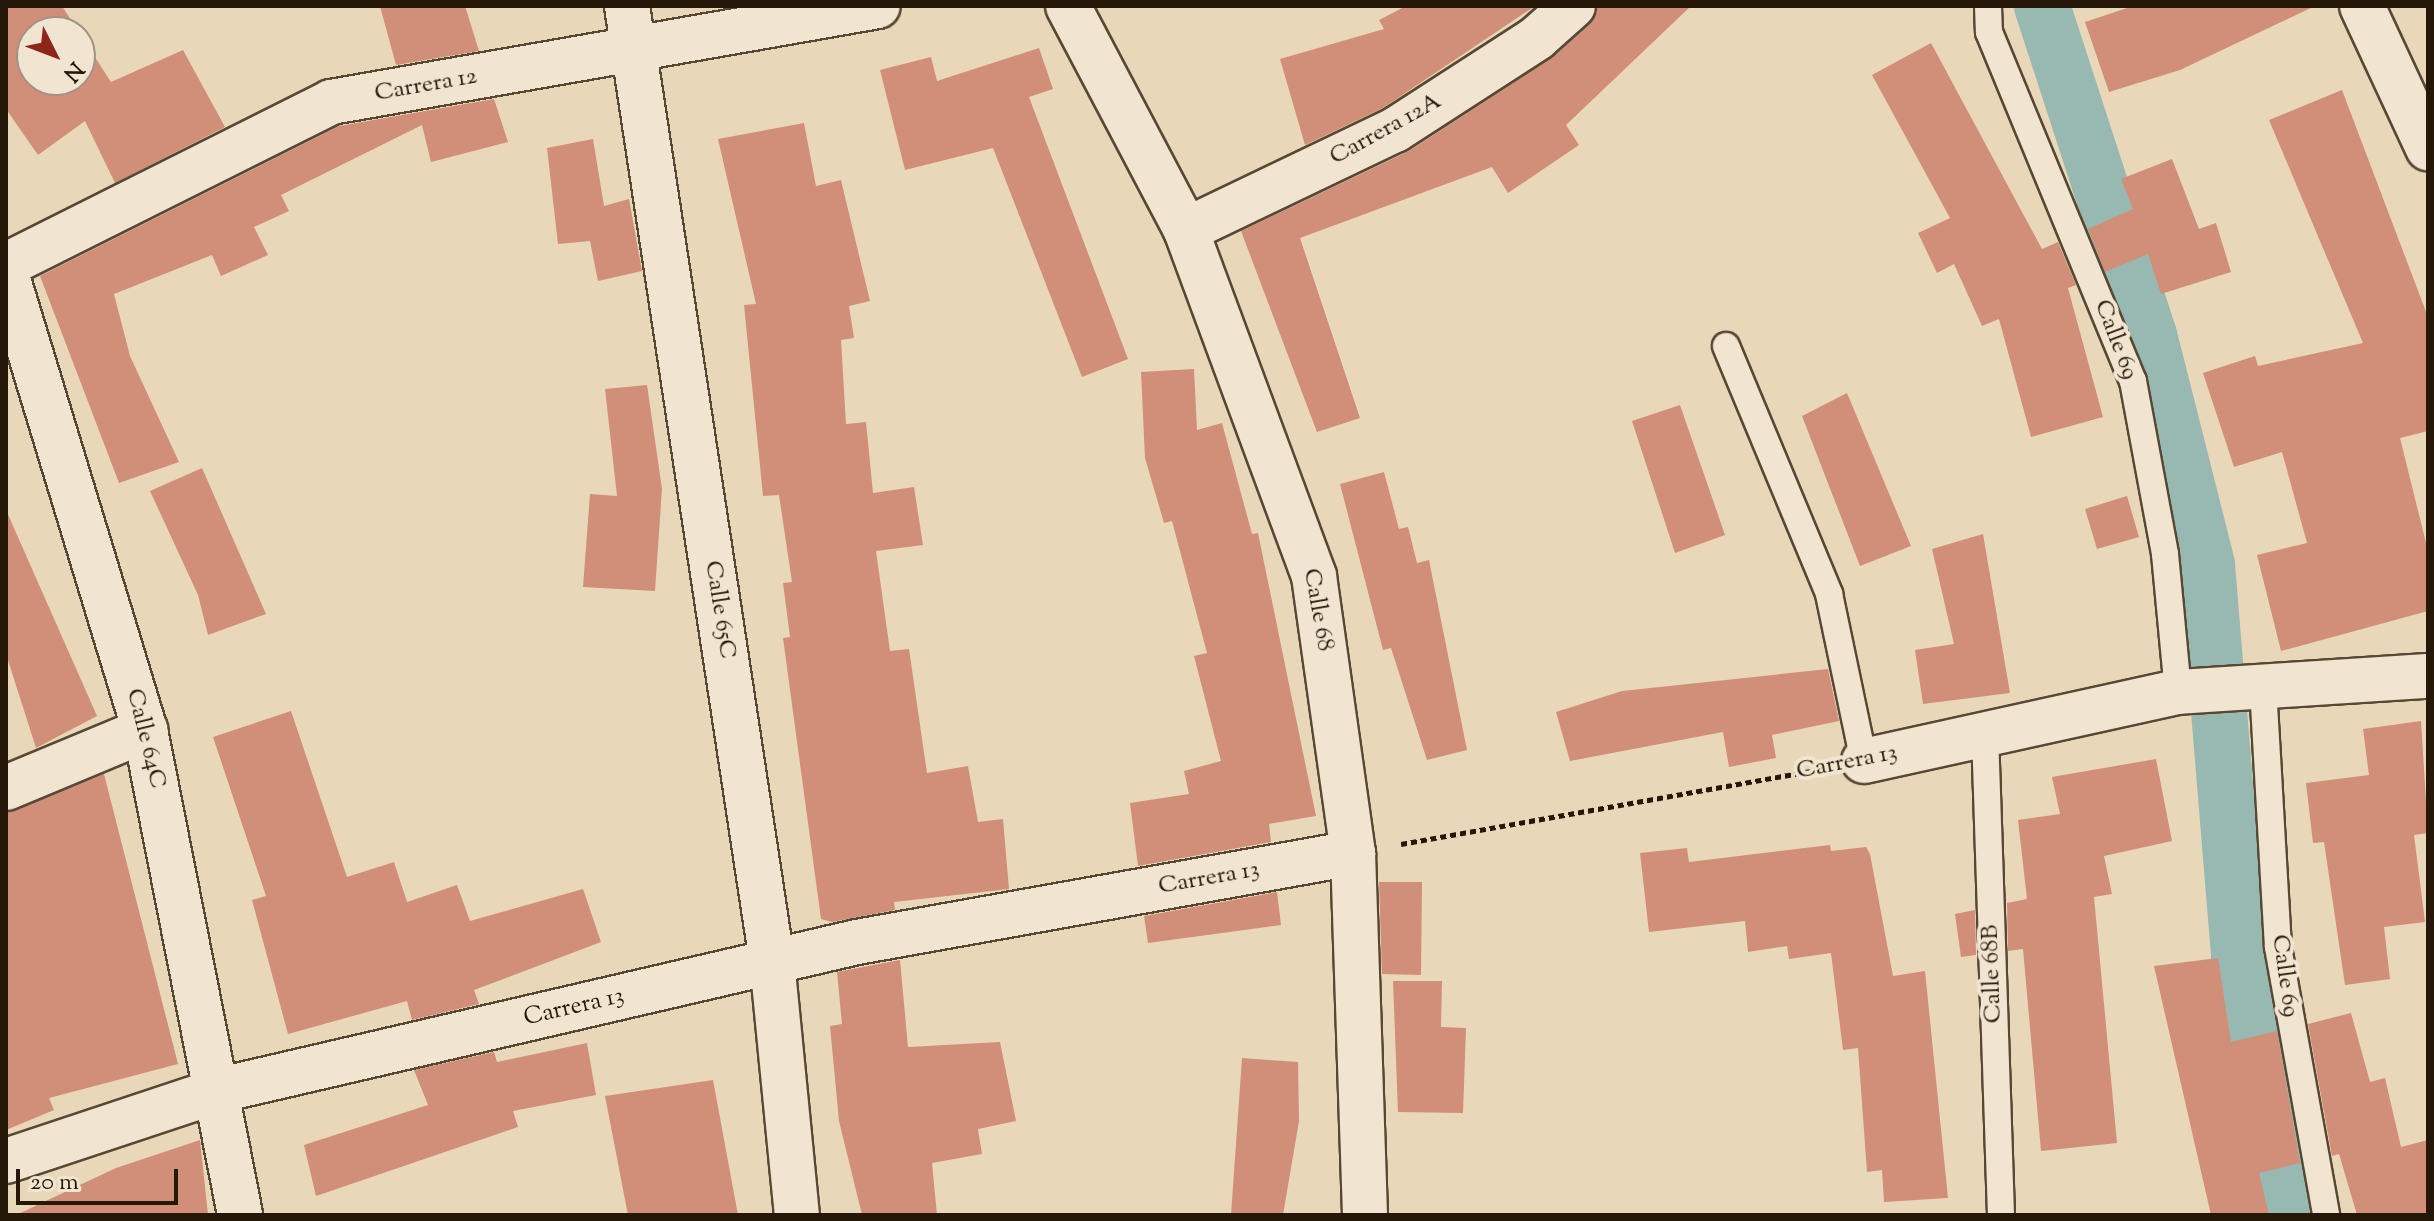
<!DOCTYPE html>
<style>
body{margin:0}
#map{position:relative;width:2434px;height:1221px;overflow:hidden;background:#e9d7b9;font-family:"Sorts Mill Goudy",serif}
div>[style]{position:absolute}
.canal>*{height:56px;margin:-28px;padding:0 28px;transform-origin:28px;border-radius:28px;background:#97b9b2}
.building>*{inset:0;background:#d18e79}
.path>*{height:5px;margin-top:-2.5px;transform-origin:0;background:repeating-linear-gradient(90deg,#261808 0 6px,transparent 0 10px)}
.roads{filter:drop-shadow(2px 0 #574834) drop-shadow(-2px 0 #574834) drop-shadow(0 2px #574834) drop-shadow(0 -2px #574834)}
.lane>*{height:26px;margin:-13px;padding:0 13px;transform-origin:13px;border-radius:13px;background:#f1e5d2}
.street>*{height:44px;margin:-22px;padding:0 22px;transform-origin:22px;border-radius:22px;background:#f1e5d2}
span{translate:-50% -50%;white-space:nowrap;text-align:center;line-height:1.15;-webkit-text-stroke:8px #f1e5d2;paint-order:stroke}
.street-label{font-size:24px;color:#261808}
.frame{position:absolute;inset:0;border:8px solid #261808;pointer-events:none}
.north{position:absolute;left:16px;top:16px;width:80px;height:80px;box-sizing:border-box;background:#f1e5d2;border:2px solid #a09381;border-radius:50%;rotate:132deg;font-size:22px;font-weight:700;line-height:32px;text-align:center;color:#261808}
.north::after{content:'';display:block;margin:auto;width:28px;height:36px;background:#8f2418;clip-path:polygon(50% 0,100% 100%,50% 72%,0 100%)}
.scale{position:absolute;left:16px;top:1169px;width:162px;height:36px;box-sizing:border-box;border:4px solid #261808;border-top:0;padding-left:10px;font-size:24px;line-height:28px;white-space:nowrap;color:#261808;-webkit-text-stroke:6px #f1e5d2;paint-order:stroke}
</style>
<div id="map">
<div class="canal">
<div style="left:2042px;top:6px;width:346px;rotate:72deg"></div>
<div style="left:2149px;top:335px;width:237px;rotate:75.8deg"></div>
<div style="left:2207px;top:565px;width:394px;rotate:85.3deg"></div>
<div style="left:2239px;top:958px;width:261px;rotate:80.3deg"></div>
</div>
<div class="building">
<div style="clip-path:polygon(evenodd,6px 6px,62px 6px,111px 82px,183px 50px,225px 127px,115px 183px,85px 121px,38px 155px,6px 109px,6px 6px,32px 32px,80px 32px,80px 80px,32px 80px,32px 32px)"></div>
<div style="clip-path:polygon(380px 6px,465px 6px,479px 51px,396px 65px)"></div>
<div style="clip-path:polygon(1406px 6px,1535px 6px,1383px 108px,1305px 145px,1280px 59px,1384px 29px,1379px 20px)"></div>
<div style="clip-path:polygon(1597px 6px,1691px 6px,1566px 125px,1579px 145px,1508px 193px,1492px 167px,1300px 238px,1360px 418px,1317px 432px,1241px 231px,1409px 151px,1553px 57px,1590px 24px)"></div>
<div style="clip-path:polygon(2133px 6px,2315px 6px,2180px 70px,2109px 92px,2085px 22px)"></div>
<div style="clip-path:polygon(1931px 43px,2042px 249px,2058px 242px,2076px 285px,2068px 288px,2103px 417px,2031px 437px,1999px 319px,1982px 326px,1954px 264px,1937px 273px,1918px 233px,1950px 218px,1872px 75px)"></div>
<div style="clip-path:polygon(1039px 48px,1053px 89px,1029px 97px,1128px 359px,1082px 377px,993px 148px,905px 170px,880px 70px,931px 57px,937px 81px)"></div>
<div style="clip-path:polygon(2342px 90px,2428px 317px,2428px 431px,2400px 438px,2428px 551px,2428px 611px,2281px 651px,2257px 555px,2307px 543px,2282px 452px,2234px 467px,2203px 373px,2255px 356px,2258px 366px,2363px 343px,2269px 120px)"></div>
<div style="clip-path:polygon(494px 99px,508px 142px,431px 162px,422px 125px,281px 195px,289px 211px,254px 227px,268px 255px,221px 276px,212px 255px,114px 294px,130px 356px,179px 462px,119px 483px,40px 276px,339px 126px)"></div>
<div style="clip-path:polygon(804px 123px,816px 186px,841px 180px,870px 301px,849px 306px,854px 338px,841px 340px,846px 424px,866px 422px,873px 493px,914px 487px,923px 545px,876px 551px,890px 651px,909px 649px,927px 773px,968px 766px,978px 822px,1003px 819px,1009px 889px,894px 902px,895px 910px,832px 922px,821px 919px,783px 638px,790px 637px,783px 583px,792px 582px,779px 495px,763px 496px,744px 305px,756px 304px,718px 139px)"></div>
<div style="clip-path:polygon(593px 139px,604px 206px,629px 199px,642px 271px,598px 281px,590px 241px,558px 244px,547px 148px)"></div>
<div style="clip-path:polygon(2172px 159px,2199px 229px,2216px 223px,2231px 272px,2161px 294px,2148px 254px,2105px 272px,2088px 229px,2133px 209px,2121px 179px)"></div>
<div style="clip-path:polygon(1194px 369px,1197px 430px,1222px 423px,1252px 534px,1258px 533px,1316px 816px,1269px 824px,1271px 842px,1138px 866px,1130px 803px,1189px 794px,1184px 771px,1221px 761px,1194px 656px,1207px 653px,1172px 521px,1164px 523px,1145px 458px,1141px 372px)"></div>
<div style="clip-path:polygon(647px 385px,662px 489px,655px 591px,583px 587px,590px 494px,617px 496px,605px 389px)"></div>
<div style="clip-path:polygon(1847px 393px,1911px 546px,1860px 566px,1802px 416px)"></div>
<div style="clip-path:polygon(1680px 405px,1725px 535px,1675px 553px,1632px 421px)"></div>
<div style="clip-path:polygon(202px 468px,266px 614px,208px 635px,198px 595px,150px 491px)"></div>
<div style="clip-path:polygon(1384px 472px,1399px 529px,1408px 527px,1417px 563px,1429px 560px,1467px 750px,1427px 760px,1391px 648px,1383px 650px,1340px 484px)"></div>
<div style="clip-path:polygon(2127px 496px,2139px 537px,2097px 549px,2085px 509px)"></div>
<div style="clip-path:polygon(6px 510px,97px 716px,36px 748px,6px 654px)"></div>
<div style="clip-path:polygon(1983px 534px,2010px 693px,1923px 704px,1915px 650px,1954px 644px,1932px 549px)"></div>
<div style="clip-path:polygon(1828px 669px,1839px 721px,1772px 735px,1776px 758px,1729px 767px,1723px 732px,1570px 761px,1556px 712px,1622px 691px)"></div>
<div style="clip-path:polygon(291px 711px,347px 877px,394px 862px,407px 902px,457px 885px,470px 921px,583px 889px,601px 942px,474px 990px,479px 1004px,412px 1020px,407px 1001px,288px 1034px,252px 900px,266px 896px,213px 737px)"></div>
<div style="clip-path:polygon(2421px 721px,2428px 833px,2414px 835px,2425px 922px,2384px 927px,2390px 979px,2345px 985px,2324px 842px,2313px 843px,2306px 783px,2369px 775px,2363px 729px)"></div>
<div style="clip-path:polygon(2156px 759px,2172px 841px,2104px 856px,2112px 894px,2094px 897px,2117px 1143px,2041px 1151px,2023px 949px,2008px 951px,2007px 903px,2027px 899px,2018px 820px,2060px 814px,2052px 777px)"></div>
<div style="clip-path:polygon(104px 774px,178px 1064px,49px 1098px,54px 1110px,6px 1130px,6px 813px)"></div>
<div style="clip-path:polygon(1830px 845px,1831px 851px,1866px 847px,1870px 854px,1893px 976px,1925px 971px,1948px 1198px,1884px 1202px,1882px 1170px,1867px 1172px,1858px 1048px,1843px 1050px,1831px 953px,1789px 959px,1787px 946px,1748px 952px,1745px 921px,1649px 932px,1640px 853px,1687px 848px,1689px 862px)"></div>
<div style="clip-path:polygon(1379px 882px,1422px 882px,1421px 975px,1382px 974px)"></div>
<div style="clip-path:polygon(1277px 892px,1281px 925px,1148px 943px,1144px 916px)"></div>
<div style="clip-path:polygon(1975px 910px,1976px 955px,1961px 957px,1955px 914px)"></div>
<div style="clip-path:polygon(2218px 958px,2231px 1042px,2277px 1031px,2300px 1163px,2259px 1173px,2269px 1215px,2211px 1215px,2154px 966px)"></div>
<div style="clip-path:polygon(900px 960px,908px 1047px,1000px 1042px,1016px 1121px,978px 1129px,982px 1154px,932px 1163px,937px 1215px,862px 1215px,839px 1121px,830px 1026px,842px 1024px,837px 972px)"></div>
<div style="clip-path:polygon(1393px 981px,1442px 981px,1441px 1027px,1466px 1028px,1463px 1113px,1398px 1112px)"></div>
<div style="clip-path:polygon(2351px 1013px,2370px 1082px,2385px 1078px,2401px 1147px,2428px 1140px,2428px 1215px,2357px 1215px,2339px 1154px,2332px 1156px,2308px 1024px)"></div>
<div style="clip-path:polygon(587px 1043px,596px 1095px,513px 1111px,518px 1127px,316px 1196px,304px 1145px,428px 1105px,414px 1070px,494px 1052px,497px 1062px)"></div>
<div style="clip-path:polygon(1242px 1058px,1298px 1062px,1299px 1121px,1283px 1215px,1231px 1215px)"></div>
<div style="clip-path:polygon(713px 1080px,738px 1215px,628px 1215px,605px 1096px)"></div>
<div style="clip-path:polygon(200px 1140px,208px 1215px,16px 1215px,116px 1168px)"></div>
</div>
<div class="path">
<div style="left:1401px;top:844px;width:422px;rotate:-10.1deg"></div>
</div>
<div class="roads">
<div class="lane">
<div style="left:1988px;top:6px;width:26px;rotate:88deg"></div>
<div style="left:1989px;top:32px;width:378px;rotate:67.6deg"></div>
<div style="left:2133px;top:381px;width:176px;rotate:79.5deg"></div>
<div style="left:2165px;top:554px;width:139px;rotate:84.6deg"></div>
<div style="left:1726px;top:346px;width:269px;rotate:67.4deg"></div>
<div style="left:1829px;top:594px;width:171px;rotate:78.2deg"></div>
<div style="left:2263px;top:687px;width:260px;rotate:86.7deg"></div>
<div style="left:2278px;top:947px;width:272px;rotate:79.8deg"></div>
<div style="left:1985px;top:733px;width:482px;rotate:88.1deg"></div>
</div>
<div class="street">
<div style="left:627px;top:6px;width:966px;rotate:81.37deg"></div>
<div style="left:772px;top:961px;width:255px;rotate:84.4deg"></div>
<div style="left:1068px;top:6px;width:253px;rotate:62.2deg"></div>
<div style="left:1186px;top:230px;width:369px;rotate:69.7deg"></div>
<div style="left:1314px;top:576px;width:280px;rotate:82deg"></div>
<div style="left:1353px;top:853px;width:362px;rotate:88.1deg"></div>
<div style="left:2362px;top:6px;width:157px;rotate:65.1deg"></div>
<div style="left:1186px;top:230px;width:232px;rotate:-25.6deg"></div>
<div style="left:1395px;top:130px;width:169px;rotate:-32.9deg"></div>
<div style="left:1537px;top:38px;width:48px;rotate:-41.6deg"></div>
<div style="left:6px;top:265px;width:364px;rotate:-26.6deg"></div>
<div style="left:331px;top:102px;width:555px;rotate:-9.95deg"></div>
<div style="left:6px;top:273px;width:478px;rotate:73.1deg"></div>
<div style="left:145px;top:730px;width:494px;rotate:78.9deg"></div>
<div style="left:1864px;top:761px;width:321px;rotate:-12.4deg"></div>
<div style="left:2178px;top:692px;width:251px;rotate:-3.7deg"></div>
<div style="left:6px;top:788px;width:151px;rotate:-22.6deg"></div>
<div style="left:6px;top:1161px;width:225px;rotate:-18.4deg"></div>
<div style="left:220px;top:1090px;width:654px;rotate:-13.08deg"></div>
<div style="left:857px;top:942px;width:504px;rotate:-10.17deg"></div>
</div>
</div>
<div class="street-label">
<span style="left:426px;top:86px;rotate:-10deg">Carrera 12</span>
<span style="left:1386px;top:130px;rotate:-29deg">Carrera 12A</span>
<span style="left:2115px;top:340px;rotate:69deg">Calle 69</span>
<span style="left:719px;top:610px;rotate:81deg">Calle 65C</span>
<span style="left:1317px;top:610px;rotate:80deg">Calle 68</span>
<span style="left:145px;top:739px;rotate:76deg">Calle 64C</span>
<span style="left:1847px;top:763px;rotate:-11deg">Carrera 13</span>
<span style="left:1209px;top:879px;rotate:-10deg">Carrera 13</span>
<span style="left:1993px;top:974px;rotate:-92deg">Calle 68B</span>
<span style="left:2284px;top:976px;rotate:82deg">Calle 69</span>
<span style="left:574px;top:1008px;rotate:-13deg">Carrera 13</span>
</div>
<div class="frame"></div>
<div class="north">N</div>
<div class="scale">20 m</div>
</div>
